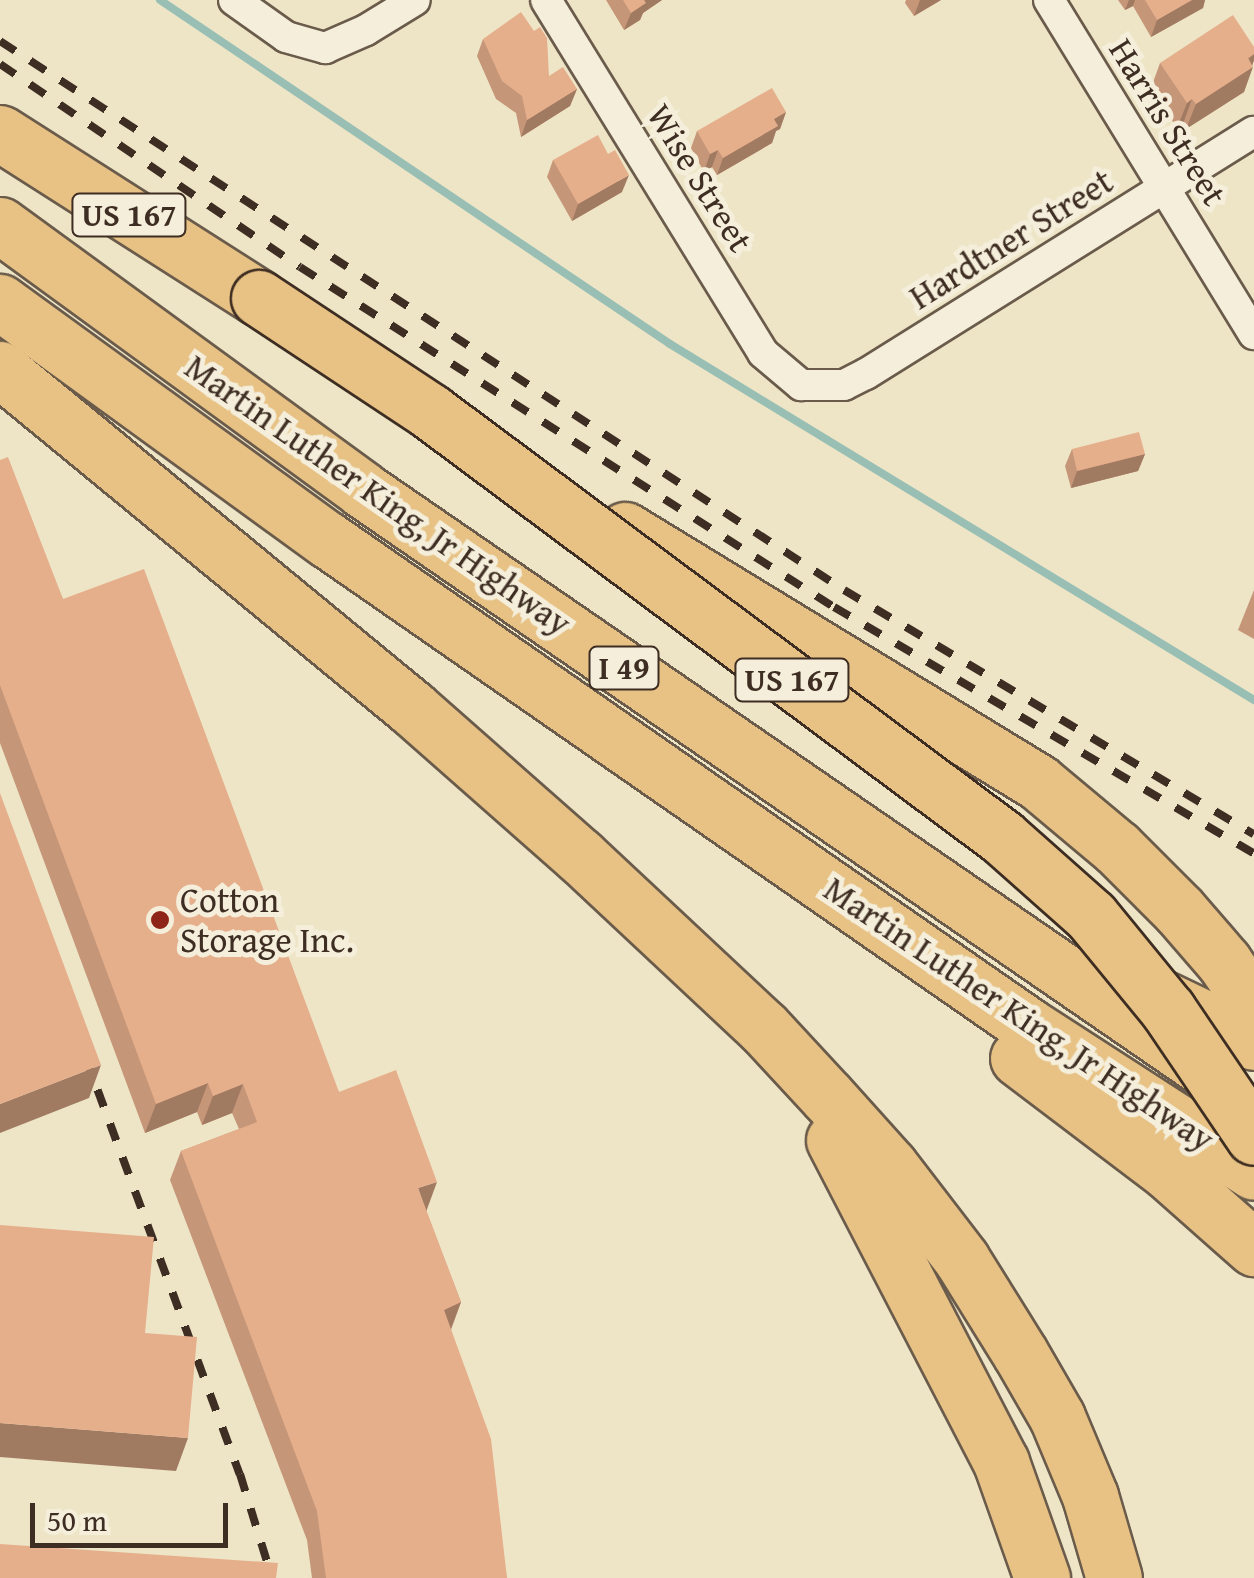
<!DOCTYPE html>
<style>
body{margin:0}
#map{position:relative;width:1254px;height:1578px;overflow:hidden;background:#eee5c7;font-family:"Gentium Book Plus",serif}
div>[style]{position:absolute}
.stream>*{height:8px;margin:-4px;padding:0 4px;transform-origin:4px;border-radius:4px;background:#99bfb4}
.roads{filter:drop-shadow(2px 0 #6a5b4b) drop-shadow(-2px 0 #6a5b4b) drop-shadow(0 2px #6a5b4b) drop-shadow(0 -2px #6a5b4b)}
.minor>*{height:30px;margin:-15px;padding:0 15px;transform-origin:15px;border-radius:15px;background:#f4eedb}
.motorway>*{height:55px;margin:-27.5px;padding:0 27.5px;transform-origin:27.5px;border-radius:27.5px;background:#e7c284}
.rail>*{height:8px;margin-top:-4px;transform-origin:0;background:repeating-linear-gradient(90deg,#3e2d22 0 18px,transparent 0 36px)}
.bridges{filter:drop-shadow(2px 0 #3e2d22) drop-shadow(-2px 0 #3e2d22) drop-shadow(0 2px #3e2d22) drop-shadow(0 -2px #3e2d22)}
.motorway-bridge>*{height:55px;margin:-27.5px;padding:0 27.5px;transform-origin:27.5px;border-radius:27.5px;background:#e7c284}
.wall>*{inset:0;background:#c69678}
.shaded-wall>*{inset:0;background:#a17a62}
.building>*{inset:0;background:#e6af8c}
.dots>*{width:28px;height:28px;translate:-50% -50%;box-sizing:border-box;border:5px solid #f4eedb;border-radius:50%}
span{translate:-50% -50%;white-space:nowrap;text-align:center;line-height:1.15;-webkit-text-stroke:10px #f4eedb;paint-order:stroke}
.shield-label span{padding:2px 8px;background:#f4eedb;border:2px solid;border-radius:8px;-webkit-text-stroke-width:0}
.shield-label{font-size:32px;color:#3e2d22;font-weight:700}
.street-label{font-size:35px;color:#3e2d22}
.poi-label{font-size:35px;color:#3e2d22}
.left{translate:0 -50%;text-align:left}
.scale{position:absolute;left:30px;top:1503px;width:198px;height:45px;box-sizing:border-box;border:5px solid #3e2d22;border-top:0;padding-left:12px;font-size:30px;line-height:35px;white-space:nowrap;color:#3e2d22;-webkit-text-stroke:8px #f4eedb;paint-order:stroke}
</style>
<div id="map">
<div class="stream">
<div style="left:160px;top:0;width:615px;rotate:34deg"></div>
<div style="left:670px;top:344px;width:684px;rotate:31.37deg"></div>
</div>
<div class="roads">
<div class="minor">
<div style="left:234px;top:0;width:64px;rotate:35.4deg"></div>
<div style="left:286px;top:37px;width:41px;rotate:15.8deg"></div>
<div style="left:325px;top:48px;width:45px;rotate:-23.7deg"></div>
<div style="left:366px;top:30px;width:57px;rotate:-31.5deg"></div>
<div style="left:546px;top:0;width:414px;rotate:58.4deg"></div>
<div style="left:763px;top:353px;width:50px;rotate:40.1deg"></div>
<div style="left:801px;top:385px;width:43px"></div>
<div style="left:844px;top:385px;width:25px;rotate:-27deg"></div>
<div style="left:866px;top:374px;width:457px;rotate:-32deg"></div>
<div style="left:1049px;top:0;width:392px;rotate:58.5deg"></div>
</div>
<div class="motorway">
<div style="left:0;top:133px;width:307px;rotate:32.5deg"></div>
<div style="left:0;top:225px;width:449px;rotate:36.1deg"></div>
<div style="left:363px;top:490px;width:1033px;rotate:34.51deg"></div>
<div style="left:0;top:302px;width:405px;rotate:36deg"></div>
<div style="left:328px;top:540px;width:851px;rotate:34.75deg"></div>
<div style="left:1027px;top:1025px;width:270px;rotate:32.9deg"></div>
<div style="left:0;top:369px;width:534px;rotate:39.45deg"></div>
<div style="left:412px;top:708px;width:224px;rotate:41.4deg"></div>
<div style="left:580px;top:856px;width:250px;rotate:43.1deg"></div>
<div style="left:763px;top:1027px;width:94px;rotate:47.2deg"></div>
<div style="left:827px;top:1096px;width:94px;rotate:48deg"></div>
<div style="left:890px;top:1166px;width:118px;rotate:52.5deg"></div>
<div style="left:962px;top:1260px;width:110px;rotate:58.1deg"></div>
<div style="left:1020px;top:1353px;width:74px;rotate:60deg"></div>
<div style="left:1057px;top:1417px;width:86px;rotate:67.3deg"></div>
<div style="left:1090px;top:1496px;width:85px;rotate:73.7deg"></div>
<div style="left:625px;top:530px;width:484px;rotate:31.4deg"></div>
<div style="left:1038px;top:782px;width:103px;rotate:39.9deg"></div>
<div style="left:1117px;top:848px;width:88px;rotate:45deg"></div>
<div style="left:1179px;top:910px;width:69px;rotate:49.1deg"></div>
<div style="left:1224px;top:962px;width:53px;rotate:55.7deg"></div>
<div style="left:1139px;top:987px;width:127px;rotate:25.6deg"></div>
<div style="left:1018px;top:1058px;width:188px;rotate:37.2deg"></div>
<div style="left:1168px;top:1172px;width:115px;rotate:41.5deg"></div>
<div style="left:834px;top:1140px;width:363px;rotate:62.6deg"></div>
<div style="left:1001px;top:1462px;width:123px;rotate:70.5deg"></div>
</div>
</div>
<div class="rail">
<div style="left:0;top:41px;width:1007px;rotate:33.04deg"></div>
<div style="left:844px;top:590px;width:477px;rotate:30.8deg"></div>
<div style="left:0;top:64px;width:362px;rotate:34.1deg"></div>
<div style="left:300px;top:267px;width:633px;rotate:32.49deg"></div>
<div style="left:834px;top:607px;width:487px;rotate:30.4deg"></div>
<div style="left:85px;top:1056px;width:446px;rotate:69.7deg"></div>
<div style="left:240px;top:1474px;width:109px;rotate:72.9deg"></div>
</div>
<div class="bridges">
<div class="motorway-bridge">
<div style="left:259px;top:298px;width:206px;rotate:33.5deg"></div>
<div style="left:431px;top:412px;width:712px;rotate:36.66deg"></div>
<div style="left:1002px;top:837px;width:119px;rotate:41.6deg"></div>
<div style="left:1091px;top:916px;width:122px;rotate:50.7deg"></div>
<div style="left:1168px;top:1010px;width:153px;rotate:55.9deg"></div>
</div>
</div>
<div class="wall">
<div style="clip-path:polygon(606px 0,662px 0,643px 13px,640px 20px,624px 30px)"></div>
<div style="clip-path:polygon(906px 0,941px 0,914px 16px,905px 3px)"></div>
<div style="clip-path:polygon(1118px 0,1205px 0,1203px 8px,1151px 37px,1133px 6px,1125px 10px)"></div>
<div style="clip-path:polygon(483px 39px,549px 76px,577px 89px,570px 106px,521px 137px,516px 113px,496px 99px,477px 56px)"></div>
<div style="clip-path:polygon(1254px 47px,1254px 60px,1244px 92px,1186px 129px,1183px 124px,1177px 128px,1151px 88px,1160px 63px)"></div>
<div style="clip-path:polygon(786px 112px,780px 129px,776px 131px,772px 143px,717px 175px,712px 167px,704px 172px,691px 148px,697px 131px)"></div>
<div style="clip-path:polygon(608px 154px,622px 192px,572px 221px,547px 177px,553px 160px)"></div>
<div style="clip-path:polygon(1072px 449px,1145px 454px,1138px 471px,1071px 488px,1065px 466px)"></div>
<div style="clip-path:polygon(0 460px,63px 599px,339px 1092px,426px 1211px,461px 1302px,451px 1330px,507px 1578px,312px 1578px,307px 1540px,170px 1180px,181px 1151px,239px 1129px,232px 1113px,202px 1125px,197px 1112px,145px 1133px,0 743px)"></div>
<div style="clip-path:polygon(1254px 590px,1254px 639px,1238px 630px)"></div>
</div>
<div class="shaded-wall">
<div style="clip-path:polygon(644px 0,662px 0,643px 13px,640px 20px,624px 30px,631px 13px)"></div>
<div style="clip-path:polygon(920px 0,941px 0,914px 16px)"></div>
<div style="clip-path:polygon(1129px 0,1135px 0,1133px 6px,1125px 10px)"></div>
<div style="clip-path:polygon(1192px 0,1205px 0,1203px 8px,1151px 37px,1157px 20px)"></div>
<div style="clip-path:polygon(1254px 54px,1254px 60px,1251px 68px,1253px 67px,1244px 92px,1186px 129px,1196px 104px)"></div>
<div style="clip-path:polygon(577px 89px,570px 106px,521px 137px,527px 120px)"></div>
<div style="clip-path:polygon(1192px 99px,1183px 124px,1177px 128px,1187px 103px)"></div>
<div style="clip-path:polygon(786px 112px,780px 129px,776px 131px,772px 143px,717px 175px,723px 158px,774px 119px)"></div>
<div style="clip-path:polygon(718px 150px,712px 167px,704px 172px,710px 154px)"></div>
<div style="clip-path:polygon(629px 175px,622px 192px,572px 221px,578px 204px)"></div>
<div style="clip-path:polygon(1145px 454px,1138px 471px,1071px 488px,1077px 471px)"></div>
<div style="clip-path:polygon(101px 1065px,89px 1098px,0 1133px,0 1104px)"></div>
<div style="clip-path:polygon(208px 1083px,197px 1112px,145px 1133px,156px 1104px)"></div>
<div style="clip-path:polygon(243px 1084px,232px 1113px,202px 1125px,213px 1096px)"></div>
<div style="clip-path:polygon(437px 1182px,426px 1212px,418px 1188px)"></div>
<div style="clip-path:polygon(461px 1302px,450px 1331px,444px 1310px)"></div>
<div style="clip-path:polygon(0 1423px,188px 1438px,176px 1471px,0 1457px)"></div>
</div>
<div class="building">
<div style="clip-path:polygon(623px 0,644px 0,646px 3px,631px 13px)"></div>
<div style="clip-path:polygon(1145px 0,1192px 0,1157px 20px)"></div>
<div style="clip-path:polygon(521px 12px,534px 31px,540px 27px,547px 38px,549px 76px,563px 67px,577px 89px,527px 120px,522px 96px,502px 81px,483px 39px)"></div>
<div style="clip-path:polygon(1233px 15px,1254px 47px,1254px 54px,1248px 58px,1253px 67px,1196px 104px,1192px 99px,1187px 103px,1160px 63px)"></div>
<div style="clip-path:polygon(772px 88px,786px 112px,774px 119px,778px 126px,723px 158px,718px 150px,710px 154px,697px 131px)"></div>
<div style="clip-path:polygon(598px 135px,608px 154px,615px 150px,629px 175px,578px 204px,553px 160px)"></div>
<div style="clip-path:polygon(1139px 432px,1145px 454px,1077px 471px,1072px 449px)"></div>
<div style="clip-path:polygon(8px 457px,63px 599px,144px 569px,339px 1092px,396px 1070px,437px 1182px,418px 1188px,461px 1302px,444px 1310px,491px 1439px,507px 1578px,326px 1578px,317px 1511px,181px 1151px,257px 1122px,243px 1084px,213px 1096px,208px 1083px,156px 1104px,0 685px,0 460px)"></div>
<div style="clip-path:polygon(0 793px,101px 1065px,0 1104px)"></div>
<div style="clip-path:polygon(0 1225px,154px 1237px,145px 1333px,197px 1337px,188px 1438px,0 1423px)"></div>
<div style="clip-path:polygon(0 1544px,278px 1563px,276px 1578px,0 1578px)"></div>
</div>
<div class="dots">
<div style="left:160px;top:920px;background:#8f2418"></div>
</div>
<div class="shield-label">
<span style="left:129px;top:215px">US 167</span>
<span style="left:624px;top:668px">I 49</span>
<span style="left:792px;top:680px">US 167</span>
</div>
<div class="street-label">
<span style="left:1168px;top:122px;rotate:58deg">Harris Street</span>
<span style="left:700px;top:178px;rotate:58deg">Wise Street</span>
<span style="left:1011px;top:239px;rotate:-32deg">Hardtner Street</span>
<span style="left:378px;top:495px;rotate:35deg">Martin Luther King, Jr Highway</span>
<span style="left:1019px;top:1014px;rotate:34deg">Martin Luther King, Jr Highway</span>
</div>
<div class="poi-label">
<span class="left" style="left:180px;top:920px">Cotton<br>Storage Inc.</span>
</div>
<div class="scale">50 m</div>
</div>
